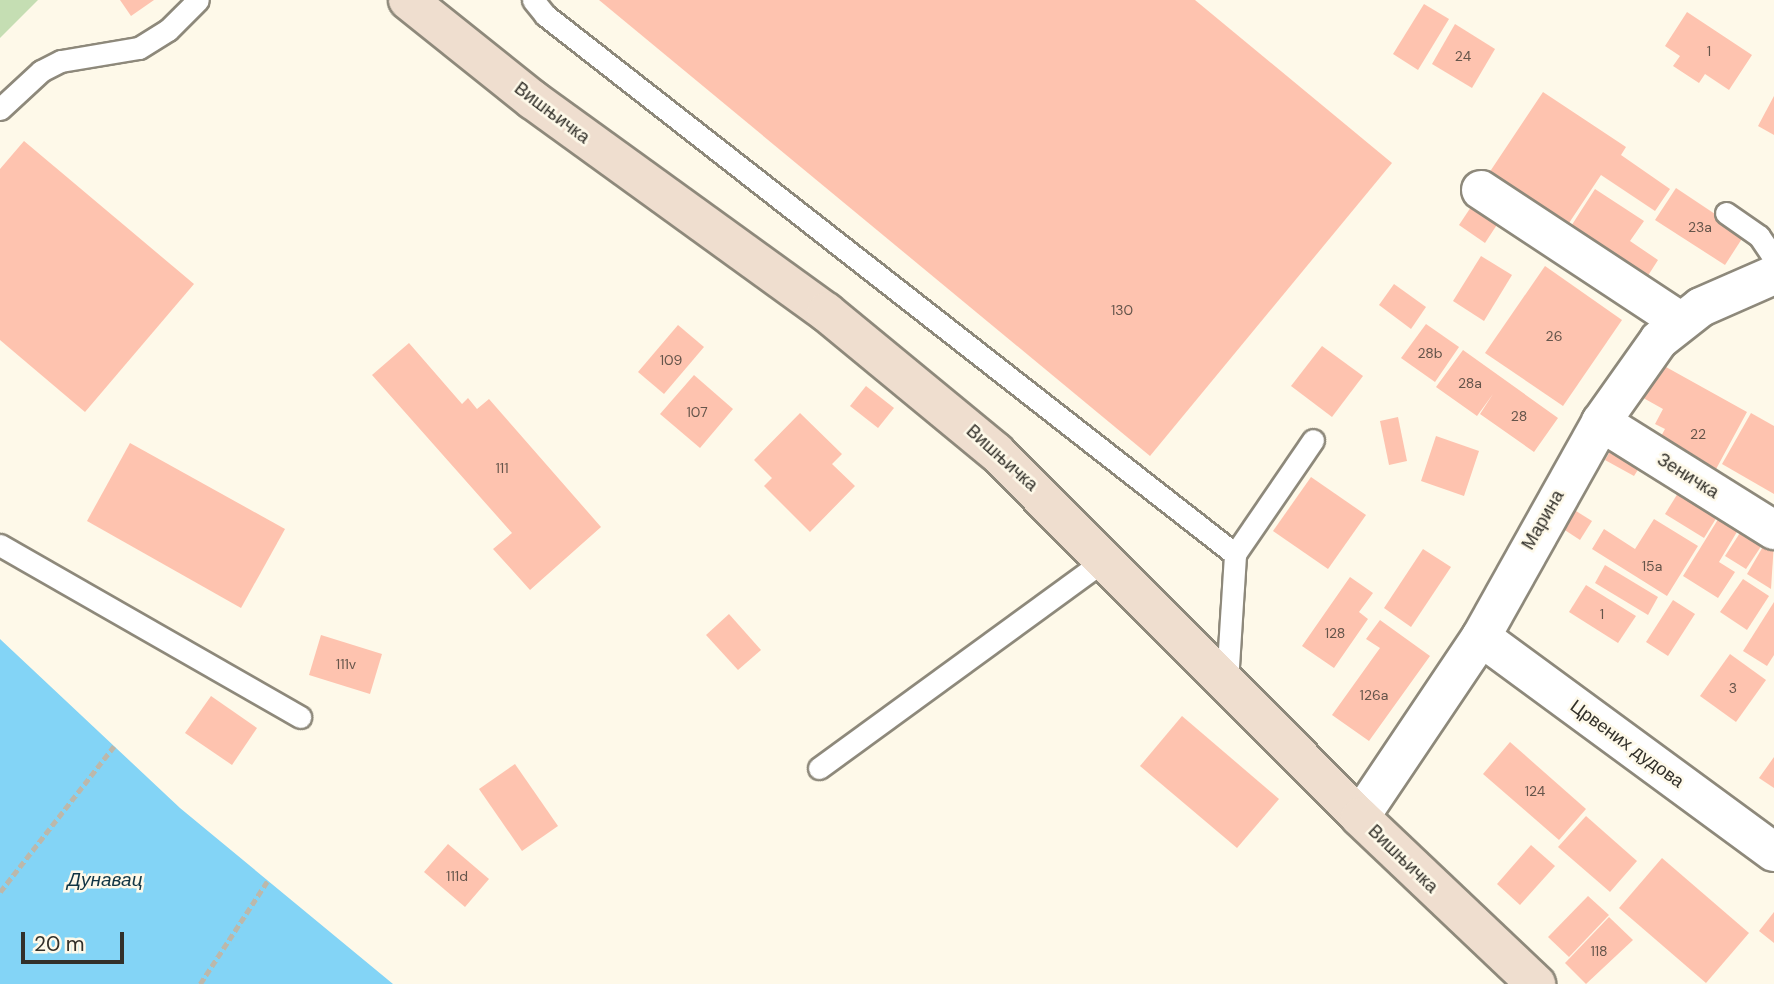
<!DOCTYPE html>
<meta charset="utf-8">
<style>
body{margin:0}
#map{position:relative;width:1774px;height:984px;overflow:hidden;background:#fef9e9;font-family:"DM Sans",sans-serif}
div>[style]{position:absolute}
.green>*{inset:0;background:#c5deb3}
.water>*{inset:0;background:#83d4f6}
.building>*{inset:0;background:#fec3af}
.path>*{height:4.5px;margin-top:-2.25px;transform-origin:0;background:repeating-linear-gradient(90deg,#bcb8ab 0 7px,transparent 0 10.5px)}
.roads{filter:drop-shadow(2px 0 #8e897b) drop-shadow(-2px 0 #8e897b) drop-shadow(0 2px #8e897b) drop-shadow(0 -2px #8e897b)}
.lane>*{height:21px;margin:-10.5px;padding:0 10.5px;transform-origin:10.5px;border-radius:10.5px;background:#fff}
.street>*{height:38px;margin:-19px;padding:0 19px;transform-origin:19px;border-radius:19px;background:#fff}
.secondary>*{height:38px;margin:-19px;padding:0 19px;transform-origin:19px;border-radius:19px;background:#efdecf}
span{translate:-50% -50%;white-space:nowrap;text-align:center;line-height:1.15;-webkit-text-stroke:5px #fef9e9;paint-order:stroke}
.number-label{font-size:14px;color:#65554b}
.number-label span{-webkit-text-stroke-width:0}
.street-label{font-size:18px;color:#32302a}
.water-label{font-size:19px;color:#103544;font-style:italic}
.scale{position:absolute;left:21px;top:932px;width:103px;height:32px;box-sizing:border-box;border:4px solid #32302a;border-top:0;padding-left:9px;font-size:21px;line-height:24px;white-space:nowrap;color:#32302a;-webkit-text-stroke:5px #fef9e9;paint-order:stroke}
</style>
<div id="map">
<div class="green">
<div style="clip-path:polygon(0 0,38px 0,0 38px)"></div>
</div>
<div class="water">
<div style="clip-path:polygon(0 639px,180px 808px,393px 984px,0 984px)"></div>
</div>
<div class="building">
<div style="clip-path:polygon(120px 0,154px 0,131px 16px)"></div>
<div style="clip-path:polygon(599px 0,1195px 0,1392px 163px,1150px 456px)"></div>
<div style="clip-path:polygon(1424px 4px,1449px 19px,1418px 70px,1393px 54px)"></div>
<div style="clip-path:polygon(1687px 12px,1752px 55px,1729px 90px,1705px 74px,1699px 83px,1673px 66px,1680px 56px,1665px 46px)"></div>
<div style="clip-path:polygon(1455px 24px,1495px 49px,1472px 88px,1432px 64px)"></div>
<div style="clip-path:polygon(1543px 92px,1626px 147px,1621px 155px,1670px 189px,1655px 211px,1601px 175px,1563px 232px,1485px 179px)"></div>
<div style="clip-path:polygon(1774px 96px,1774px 135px,1758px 126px)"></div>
<div style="clip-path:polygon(24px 141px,194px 284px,85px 412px,0 340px,0 169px)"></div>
<div style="clip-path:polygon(1676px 188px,1745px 234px,1725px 265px,1655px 220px)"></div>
<div style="clip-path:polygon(1595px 189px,1644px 221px,1630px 241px,1658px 260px,1642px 285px,1566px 234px)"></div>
<div style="clip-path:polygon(1479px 195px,1504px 214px,1485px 243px,1459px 225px)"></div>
<div style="clip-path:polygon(1481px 256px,1512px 275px,1484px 321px,1453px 301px)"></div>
<div style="clip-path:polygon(1545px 266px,1622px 320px,1563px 406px,1485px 353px)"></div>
<div style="clip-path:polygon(1394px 284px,1426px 307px,1411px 329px,1379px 305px)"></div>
<div style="clip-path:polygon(1426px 324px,1459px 347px,1435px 382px,1401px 358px)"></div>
<div style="clip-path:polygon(678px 325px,704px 347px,664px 394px,638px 372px)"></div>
<div style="clip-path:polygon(409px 343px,462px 404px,468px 398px,477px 409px,489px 399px,601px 527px,530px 590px,493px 549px,512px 533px,372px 375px)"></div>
<div style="clip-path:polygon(1322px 346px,1363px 376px,1332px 417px,1291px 386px)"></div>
<div style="clip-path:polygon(1463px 350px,1558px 418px,1534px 452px,1480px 414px,1493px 394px,1477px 416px,1436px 387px)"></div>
<div style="clip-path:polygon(1657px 362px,1747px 412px,1715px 471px,1659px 440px,1665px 429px,1655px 424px,1663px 409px,1638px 395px)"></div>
<div style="clip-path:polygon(694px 375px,733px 409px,700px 448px,660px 414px)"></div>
<div style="clip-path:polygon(866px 386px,894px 408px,878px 428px,850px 406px)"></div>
<div style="clip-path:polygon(800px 413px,842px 454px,832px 464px,855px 486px,810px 532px,764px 486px,772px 478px,754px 460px)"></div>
<div style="clip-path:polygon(1751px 413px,1774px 426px,1774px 494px,1722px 464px)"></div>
<div style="clip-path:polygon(1398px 417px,1407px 461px,1389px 465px,1380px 421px)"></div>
<div style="clip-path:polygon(1436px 436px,1479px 451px,1464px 496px,1421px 481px)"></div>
<div style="clip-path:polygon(130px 443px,285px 529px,241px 608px,87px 521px)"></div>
<div style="clip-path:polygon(1615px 443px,1644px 460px,1634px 476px,1605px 460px)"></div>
<div style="clip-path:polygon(1311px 477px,1366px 515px,1328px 569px,1273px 531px)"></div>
<div style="clip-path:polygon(1678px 493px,1717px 517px,1704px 538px,1665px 514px)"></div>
<div style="clip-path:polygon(1560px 501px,1592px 521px,1580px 540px,1548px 519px)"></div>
<div style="clip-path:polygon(1725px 508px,1744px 520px,1719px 562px,1735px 572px,1718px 598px,1683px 576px)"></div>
<div style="clip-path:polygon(1654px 519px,1698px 546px,1667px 596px,1592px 549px,1604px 529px,1635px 549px)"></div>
<div style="clip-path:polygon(1747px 522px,1768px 536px,1746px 569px,1725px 556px)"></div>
<div style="clip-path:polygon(1768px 538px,1774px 542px,1771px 589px,1747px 574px)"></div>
<div style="clip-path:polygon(1423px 549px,1451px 567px,1411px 627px,1384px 608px)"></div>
<div style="clip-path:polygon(1605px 565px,1658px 597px,1648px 615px,1595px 583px)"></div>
<div style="clip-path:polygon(1350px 577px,1373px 593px,1359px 612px,1368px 619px,1334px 668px,1302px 646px)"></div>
<div style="clip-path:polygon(1743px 579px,1769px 596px,1747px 630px,1720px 612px)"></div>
<div style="clip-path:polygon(1586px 585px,1636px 616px,1618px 643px,1569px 612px)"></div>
<div style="clip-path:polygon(1673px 600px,1695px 614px,1668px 656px,1646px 642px)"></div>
<div style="clip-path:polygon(1774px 602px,1774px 655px,1767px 666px,1743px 651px)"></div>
<div style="clip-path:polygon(729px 614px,761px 650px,738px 670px,706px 635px)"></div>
<div style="clip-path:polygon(1380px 620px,1430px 656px,1369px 741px,1332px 715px,1380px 648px,1366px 639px)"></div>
<div style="clip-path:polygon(321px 635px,382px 654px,370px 694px,309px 675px)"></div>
<div style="clip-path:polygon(1730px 654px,1766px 680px,1736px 722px,1700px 696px)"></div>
<div style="clip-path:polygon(211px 696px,257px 728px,232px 765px,185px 733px)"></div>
<div style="clip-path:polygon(1182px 716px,1279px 799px,1237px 848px,1140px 766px)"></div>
<div style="clip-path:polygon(1510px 742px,1586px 809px,1559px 840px,1483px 774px)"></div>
<div style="clip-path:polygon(1774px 757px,1774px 788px,1759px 778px)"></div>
<div style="clip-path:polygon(515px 764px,558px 826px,522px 851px,479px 789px)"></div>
<div style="clip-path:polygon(1586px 816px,1637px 861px,1610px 892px,1558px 847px)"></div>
<div style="clip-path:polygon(448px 844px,489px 879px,465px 907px,424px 872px)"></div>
<div style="clip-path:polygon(1531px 845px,1555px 866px,1520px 905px,1497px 884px)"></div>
<div style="clip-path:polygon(1662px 858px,1749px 933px,1706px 983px,1619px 908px)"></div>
<div style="clip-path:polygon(1588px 896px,1609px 915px,1569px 957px,1548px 937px)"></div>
<div style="clip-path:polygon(1774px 912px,1774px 943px,1759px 931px)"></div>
<div style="clip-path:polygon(1609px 917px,1633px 940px,1586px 984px,1565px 963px)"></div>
</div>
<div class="path">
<div style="left:0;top:892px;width:185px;rotate:-52deg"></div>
<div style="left:200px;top:984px;width:124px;rotate:-56.8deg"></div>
</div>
<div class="roads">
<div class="lane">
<div style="left:533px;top:0;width:19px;rotate:51deg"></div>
<div style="left:545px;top:15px;width:876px;rotate:38deg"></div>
<div style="left:0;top:109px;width:56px;rotate:-42.8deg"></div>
<div style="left:41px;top:71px;width:22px;rotate:-27deg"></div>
<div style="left:61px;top:61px;width:79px;rotate:-9.5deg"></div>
<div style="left:139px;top:48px;width:34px;rotate:-32deg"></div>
<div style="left:168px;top:30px;width:42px;rotate:-45deg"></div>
<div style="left:1726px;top:213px;width:40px;rotate:34.9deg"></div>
<div style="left:1759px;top:236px;width:27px;rotate:56deg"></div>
<div style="left:0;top:545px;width:346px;rotate:29.8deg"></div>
<div style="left:1227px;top:682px;width:128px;rotate:-86.4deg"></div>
<div style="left:1235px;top:554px;width:138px;rotate:-55.6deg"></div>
<div style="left:819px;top:768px;width:355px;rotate:-36.1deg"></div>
</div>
<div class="street">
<div style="left:1481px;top:190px;width:236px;rotate:33.4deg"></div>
<div style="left:1601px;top:422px;width:204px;rotate:32deg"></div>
<div style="left:1481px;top:637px;width:363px;rotate:36.3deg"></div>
<div style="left:1360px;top:817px;width:217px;rotate:-56.1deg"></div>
<div style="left:1481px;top:637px;width:246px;rotate:-60.8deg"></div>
<div style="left:1601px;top:422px;width:100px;rotate:-54.7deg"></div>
<div style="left:1659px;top:340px;width:53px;rotate:-38.2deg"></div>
<div style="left:1701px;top:307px;width:80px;rotate:-23.7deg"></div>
</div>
<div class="secondary">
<div style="left:408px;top:0;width:160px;rotate:38.7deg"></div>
<div style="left:533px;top:100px;width:362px;rotate:35.9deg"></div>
<div style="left:826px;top:312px;width:220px;rotate:39.5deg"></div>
<div style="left:996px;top:452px;width:515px;rotate:45.08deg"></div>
<div style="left:1360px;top:817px;width:243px;rotate:43.5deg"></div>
</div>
</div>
<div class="number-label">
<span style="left:1709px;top:51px">1</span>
<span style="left:1463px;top:56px">24</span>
<span style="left:1700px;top:227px">23a</span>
<span style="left:1122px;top:310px">130</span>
<span style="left:1554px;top:336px">26</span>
<span style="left:1430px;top:353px">28b</span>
<span style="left:671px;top:360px">109</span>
<span style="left:1470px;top:383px">28a</span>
<span style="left:697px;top:412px">107</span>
<span style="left:1519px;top:416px">28</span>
<span style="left:1698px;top:434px">22</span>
<span style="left:502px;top:468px">111</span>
<span style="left:1652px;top:566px">15a</span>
<span style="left:1602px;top:614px">1</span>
<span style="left:1335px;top:633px">128</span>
<span style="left:346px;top:664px">111v</span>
<span style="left:1733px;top:688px">3</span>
<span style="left:1374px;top:695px">126a</span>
<span style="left:1535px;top:791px">124</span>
<span style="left:457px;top:876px">111d</span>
<span style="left:1599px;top:951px">118</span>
</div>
<div class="street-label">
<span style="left:552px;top:113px;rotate:37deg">Вишњичка</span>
<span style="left:1002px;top:458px;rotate:42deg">Вишњичка</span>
<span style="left:1688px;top:476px;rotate:32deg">Зеничка</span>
<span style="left:1543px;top:520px;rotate:-60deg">Марина</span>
<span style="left:1627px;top:744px;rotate:36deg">Црвених дудова</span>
<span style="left:1403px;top:859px;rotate:44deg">Вишњичка</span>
</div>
<div class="water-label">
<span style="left:105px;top:880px">Дунавац</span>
</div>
<div class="scale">20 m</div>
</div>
